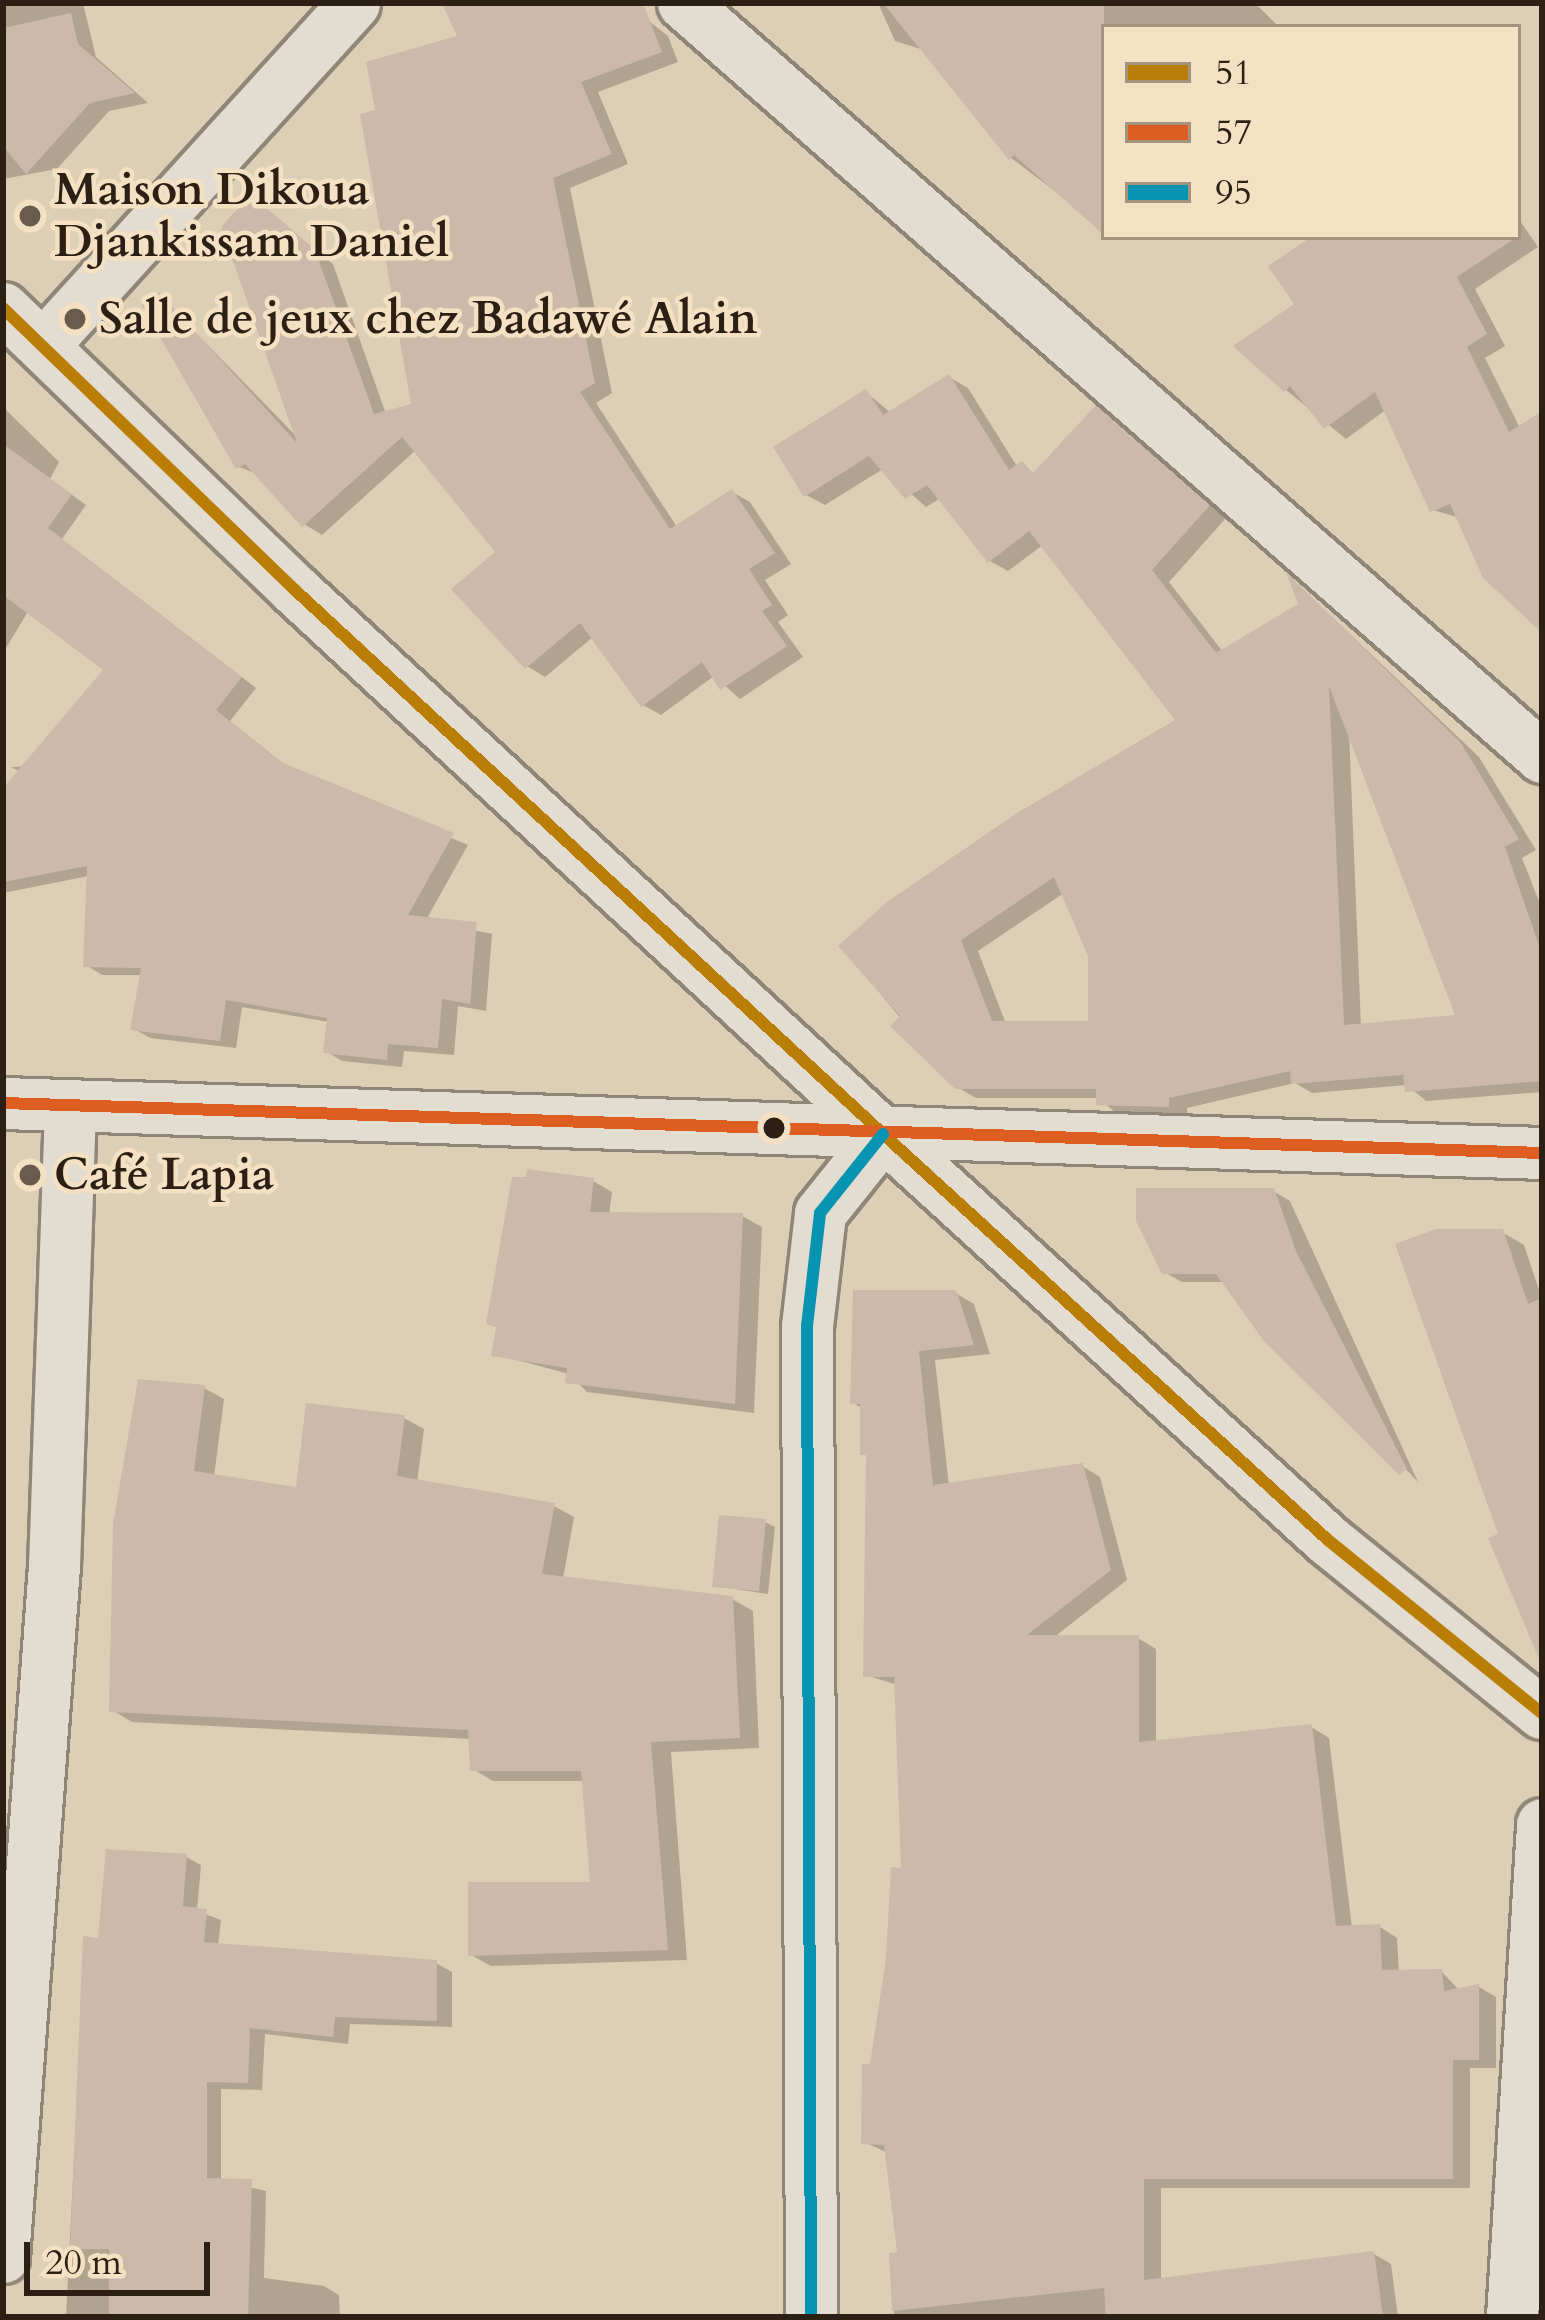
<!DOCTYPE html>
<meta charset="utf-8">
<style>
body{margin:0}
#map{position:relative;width:1545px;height:2320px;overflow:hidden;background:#ddceb6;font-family:Cardo,serif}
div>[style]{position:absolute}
.shadow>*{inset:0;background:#0003}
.building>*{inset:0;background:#cdb9aa}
.roads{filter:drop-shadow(3px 0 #8f8677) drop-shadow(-3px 0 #8f8677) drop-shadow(0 3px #8f8677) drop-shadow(0 -3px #8f8677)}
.minor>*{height:51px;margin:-25.5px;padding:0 25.5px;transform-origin:25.5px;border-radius:25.5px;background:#e3dcd0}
.bus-1>*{height:12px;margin:-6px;padding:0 6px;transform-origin:6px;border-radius:6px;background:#ba7e06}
.bus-2>*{height:12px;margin:-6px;padding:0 6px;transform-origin:6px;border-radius:6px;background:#de5e21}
.bus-3>*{height:12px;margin:-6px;padding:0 6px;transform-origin:6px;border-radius:6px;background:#0794b2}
.dots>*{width:33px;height:33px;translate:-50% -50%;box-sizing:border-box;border:6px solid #f4e1c4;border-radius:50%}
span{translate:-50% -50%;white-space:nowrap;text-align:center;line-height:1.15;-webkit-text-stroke:9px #f4e1c4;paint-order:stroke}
.poi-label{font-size:45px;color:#2c1f14;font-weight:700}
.left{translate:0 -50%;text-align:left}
.frame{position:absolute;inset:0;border:6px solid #2c1f14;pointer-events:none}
.legend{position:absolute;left:1101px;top:24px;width:420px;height:216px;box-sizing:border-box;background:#f4e1c4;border:3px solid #a4937e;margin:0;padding:15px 21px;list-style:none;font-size:36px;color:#2c1f14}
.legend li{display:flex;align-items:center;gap:24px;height:60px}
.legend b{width:60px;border:3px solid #a4937e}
.scale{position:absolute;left:24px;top:2242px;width:186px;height:54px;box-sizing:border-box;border:6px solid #2c1f14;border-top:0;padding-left:15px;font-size:36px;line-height:42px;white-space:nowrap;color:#2c1f14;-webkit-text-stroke:9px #f4e1c4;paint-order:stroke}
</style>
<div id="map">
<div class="shadow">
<div style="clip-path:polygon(3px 3px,83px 3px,96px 57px,148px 103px,109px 111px,57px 169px,3px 179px)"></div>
<div style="clip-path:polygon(445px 3px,626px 3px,668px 36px,678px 62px,598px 92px,628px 164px,570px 188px,612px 393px,596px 403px,677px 527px,732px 492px,750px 502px,791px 564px,765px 580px,788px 615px,778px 622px,803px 657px,740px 699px,714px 676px,661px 715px,643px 705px,593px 637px,545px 677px,527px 666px,499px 552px,416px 450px,322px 535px,304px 524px,260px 475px,239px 467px,159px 295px,299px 439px,251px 198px,333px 264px,386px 414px,414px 406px,379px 113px,461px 38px)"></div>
<div style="clip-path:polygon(878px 3px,1255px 3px,1279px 27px,1104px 27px,1104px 228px,1011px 158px,924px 50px,895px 41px)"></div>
<div style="clip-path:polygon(1518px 218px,1538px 247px,1475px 289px,1505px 346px,1485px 358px,1520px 428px,1542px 414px,1542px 629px,1460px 518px,1433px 510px,1387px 409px,1346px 439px,1286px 390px,1316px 237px,1518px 237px)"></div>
<div style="clip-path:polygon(evenodd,949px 377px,968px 388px,1018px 468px,1037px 473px,1096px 409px,1226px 518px,1169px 582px,1223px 652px,1302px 605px,1292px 579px,1479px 757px,1536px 850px,1522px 858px,1542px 909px,1542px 1092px,1426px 1101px,1407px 1085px,1312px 1093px,1295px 1083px,1187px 1108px,1187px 1116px,1117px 1114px,1099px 1098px,976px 1098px,957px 1087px,842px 947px,1179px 721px,1043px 545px,1008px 571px,990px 561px,941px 498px,926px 507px,883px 469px,825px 505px,806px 495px,867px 393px,891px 413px,949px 377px,1349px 731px,1460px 1017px,1361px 1026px,1349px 731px,949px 377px,1064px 893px,1091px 956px,1091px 1024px,1006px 1024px,978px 951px,1064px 893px)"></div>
<div style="clip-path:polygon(3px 407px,59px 462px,50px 479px,86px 505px,62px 539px,256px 688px,230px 721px,290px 769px,468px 845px,426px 920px,492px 934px,486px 1011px,458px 1006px,454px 1055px,404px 1051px,402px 1067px,342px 1061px,326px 1051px,329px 1022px,242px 1007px,236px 1048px,150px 1038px,134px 1029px,143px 975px,102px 975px,86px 965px,89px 876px,3px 893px,3px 822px,83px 806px,11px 767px,59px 765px,108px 669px,29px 610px,3px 653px)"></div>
<div style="clip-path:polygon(593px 1181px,612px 1192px,609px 1215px,742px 1216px,762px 1227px,754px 1413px,587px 1392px,569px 1374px,495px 1354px)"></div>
<div style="clip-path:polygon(1273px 1191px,1290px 1201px,1418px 1482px,1226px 1282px,1182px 1282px,1164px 1272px)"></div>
<div style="clip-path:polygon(1502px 1232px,1524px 1245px,1542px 1299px,1542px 1594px,1502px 1535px)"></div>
<div style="clip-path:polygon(955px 1293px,974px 1304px,990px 1354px,935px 1360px,949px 1486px,1082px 1466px,1100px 1477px,1127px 1580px,1053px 1638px,1138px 1638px,1156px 1649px,1156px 1744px,1311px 1727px,1329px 1738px,1352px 1928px,1380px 1927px,1397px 1938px,1399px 1973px,1442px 1972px,1460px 1991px,1479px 1987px,1496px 1997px,1496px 2068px,1470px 2068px,1470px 2188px,1161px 2188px,1161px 2281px,1374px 2254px,1391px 2264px,1398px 2317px,894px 2317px,892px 2256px,900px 2255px,888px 2153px,864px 2142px,904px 1871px,897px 1685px,866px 1675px,869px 1457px,863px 1409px,853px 1403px)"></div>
<div style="clip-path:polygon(204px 1388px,224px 1399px,214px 1477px,299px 1490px,404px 1418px,424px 1429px,417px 1483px,554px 1506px,574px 1517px,563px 1579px,732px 1599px,753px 1611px,759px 1748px,671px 1752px,687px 1960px,491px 1966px,471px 1955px,594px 1885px,585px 1781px,493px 1781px,473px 1769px,471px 1739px,132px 1722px,112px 1710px)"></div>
<div style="clip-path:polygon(765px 1522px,775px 1527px,768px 1594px,715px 1586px)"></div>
<div style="clip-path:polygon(186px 1857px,201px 1865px,197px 1911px,221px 1920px,218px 1946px,436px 1963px,452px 1972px,452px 2027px,350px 2024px,348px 2044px,265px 2034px,262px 2090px,221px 2089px,221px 2181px,266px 2191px,264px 2278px,324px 2286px,339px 2295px,340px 2317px,66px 2317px,85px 1939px,101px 1941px)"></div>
</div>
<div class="building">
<div style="clip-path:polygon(442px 3px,643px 3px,662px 52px,581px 82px,612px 154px,553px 178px,595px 383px,580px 392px,670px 529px,732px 489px,775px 553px,749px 569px,772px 605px,762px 611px,787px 646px,720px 690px,702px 662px,641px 707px,580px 623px,525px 669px,451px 589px,495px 552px,402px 437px,302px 527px,245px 464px,236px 469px,141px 304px,159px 292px,297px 443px,221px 227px,251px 194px,315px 250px,374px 414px,411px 404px,360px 114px,375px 110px,366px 62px,457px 36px)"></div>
<div style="clip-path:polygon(883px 3px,1104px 3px,1104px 235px,1014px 155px,1009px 160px)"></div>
<div style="clip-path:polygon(71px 13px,78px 44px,135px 93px,90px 103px,26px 174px,3px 146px,3px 28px)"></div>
<div style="clip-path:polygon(1311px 237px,1517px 237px,1457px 277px,1487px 334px,1467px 347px,1509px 432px,1542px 411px,1542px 633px,1483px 578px,1450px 504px,1430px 512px,1375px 392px,1324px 429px,1290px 386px,1284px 392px,1233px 346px,1294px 304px,1268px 266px)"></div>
<div style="clip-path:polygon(evenodd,949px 374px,1009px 470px,1022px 461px,1033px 473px,1096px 405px,1210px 505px,1152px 570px,1216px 653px,1298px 604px,1286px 572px,1461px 743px,1519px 839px,1505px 847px,1542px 954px,1542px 1081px,1405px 1092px,1403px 1075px,1291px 1084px,1290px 1071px,1169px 1098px,1169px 1107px,1096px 1105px,1096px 1089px,955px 1089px,890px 1026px,900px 1016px,838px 946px,887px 902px,1017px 813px,1175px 720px,1029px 531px,988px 563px,927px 485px,905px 499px,869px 456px,804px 497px,773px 447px,866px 389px,883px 415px,949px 374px,1329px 686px,1455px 1015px,1344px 1025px,1329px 686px,949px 374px,1054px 877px,1088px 956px,1088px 1021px,992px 1021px,961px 940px,1054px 877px)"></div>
<div style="clip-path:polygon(3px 444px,72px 494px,48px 528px,242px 677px,216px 710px,281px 762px,454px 833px,408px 915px,477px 922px,470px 1004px,442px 999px,438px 1048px,388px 1044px,387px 1060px,323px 1053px,327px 1018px,226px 1000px,220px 1041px,130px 1030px,141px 968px,83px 967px,87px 866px,3px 882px,3px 788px,103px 670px,3px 595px)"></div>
<div style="clip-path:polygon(527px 1169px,594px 1178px,590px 1212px,743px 1213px,735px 1404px,565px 1383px,567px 1368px,491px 1356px,496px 1327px,486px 1324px,512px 1177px,526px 1177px)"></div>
<div style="clip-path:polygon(1136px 1188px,1274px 1188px,1296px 1251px,1407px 1469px,1399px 1475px,1263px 1340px,1216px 1274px,1162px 1274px,1136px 1221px)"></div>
<div style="clip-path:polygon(1436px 1229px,1503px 1229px,1528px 1304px,1542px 1298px,1542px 1666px,1488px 1538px,1498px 1534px,1395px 1244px)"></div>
<div style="clip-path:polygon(853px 1290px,956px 1290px,974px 1345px,919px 1351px,933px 1485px,1083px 1463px,1111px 1570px,1027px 1635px,1139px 1635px,1139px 1742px,1312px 1724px,1336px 1926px,1380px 1924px,1382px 1970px,1442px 1969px,1444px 1991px,1479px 1984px,1479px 2060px,1453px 2060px,1453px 2179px,1144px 2179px,1144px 2280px,1374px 2251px,1383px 2317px,1106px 2317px,1104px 2288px,892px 2311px,889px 2253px,897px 2252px,884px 2145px,861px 2144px,862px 2064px,870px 2064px,886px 1958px,891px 1867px,901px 1868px,894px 1677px,863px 1677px,866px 1455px,860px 1455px,860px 1404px,850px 1404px)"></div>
<div style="clip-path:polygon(138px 1379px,205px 1385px,194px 1471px,296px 1487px,306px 1403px,405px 1415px,397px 1476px,555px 1503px,542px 1574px,733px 1596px,740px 1738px,651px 1742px,668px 1950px,468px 1956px,468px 1882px,590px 1882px,581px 1771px,470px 1771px,468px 1730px,109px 1712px,113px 1524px)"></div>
<div style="clip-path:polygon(719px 1515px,766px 1519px,759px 1591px,712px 1587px)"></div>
<div style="clip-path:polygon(106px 1849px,187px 1854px,183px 1906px,207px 1909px,204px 1942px,437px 1960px,437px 2021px,335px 2017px,333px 2037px,250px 2028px,248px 2083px,207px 2082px,207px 2178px,252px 2179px,248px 2317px,109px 2317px,109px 2249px,70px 2249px,83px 1936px,98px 1938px)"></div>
</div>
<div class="roads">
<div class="minor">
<div style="left:683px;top:3px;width:1143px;rotate:41.28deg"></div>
<div style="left:3px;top:308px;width:406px;rotate:44deg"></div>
<div style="left:295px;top:590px;width:801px;rotate:42.77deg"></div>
<div style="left:883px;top:1134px;width:602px;rotate:42.38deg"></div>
<div style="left:1328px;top:1540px;width:275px;rotate:39deg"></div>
<div style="left:45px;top:343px;width:459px;rotate:-47.7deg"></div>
<div style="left:3px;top:1103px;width:1540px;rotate:1.86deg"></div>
<div style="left:3px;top:2257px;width:693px;rotate:-85.78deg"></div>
<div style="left:54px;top:1566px;width:460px;rotate:-88deg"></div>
<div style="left:811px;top:2317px;width:991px;rotate:-90.23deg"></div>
<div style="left:807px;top:1326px;width:114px;rotate:-83.4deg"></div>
<div style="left:820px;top:1213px;width:101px;rotate:-51.4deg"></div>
<div style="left:1512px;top:2317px;width:494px;rotate:-86.5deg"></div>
</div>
</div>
<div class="bus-1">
<div style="left:3px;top:308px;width:406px;rotate:44deg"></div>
<div style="left:295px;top:590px;width:801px;rotate:42.77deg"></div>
<div style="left:883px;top:1134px;width:602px;rotate:42.38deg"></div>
<div style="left:1328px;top:1540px;width:275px;rotate:39deg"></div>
</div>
<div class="bus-2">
<div style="left:3px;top:1103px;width:1540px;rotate:1.86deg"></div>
</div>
<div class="bus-3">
<div style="left:811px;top:2317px;width:991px;rotate:-90.23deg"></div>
<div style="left:807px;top:1326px;width:114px;rotate:-83.4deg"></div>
<div style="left:820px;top:1213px;width:101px;rotate:-51.4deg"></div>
</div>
<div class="dots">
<div style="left:30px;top:216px;background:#6a5c4d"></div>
<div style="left:75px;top:319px;background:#6a5c4d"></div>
<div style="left:774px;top:1128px;background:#2c1f14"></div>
<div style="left:30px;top:1175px;background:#6a5c4d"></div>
</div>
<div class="poi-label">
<span class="left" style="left:54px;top:216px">Maison Dikoua<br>Djankissam Daniel</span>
<span class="left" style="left:99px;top:319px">Salle de jeux chez Badawé Alain</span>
<span class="left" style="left:54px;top:1175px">Café Lapia</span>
</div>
<div class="frame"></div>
<ul class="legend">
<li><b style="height:15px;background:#ba7e06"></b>51</li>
<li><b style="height:15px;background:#de5e21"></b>57</li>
<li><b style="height:15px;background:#0794b2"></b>95</li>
</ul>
<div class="scale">20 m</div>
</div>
